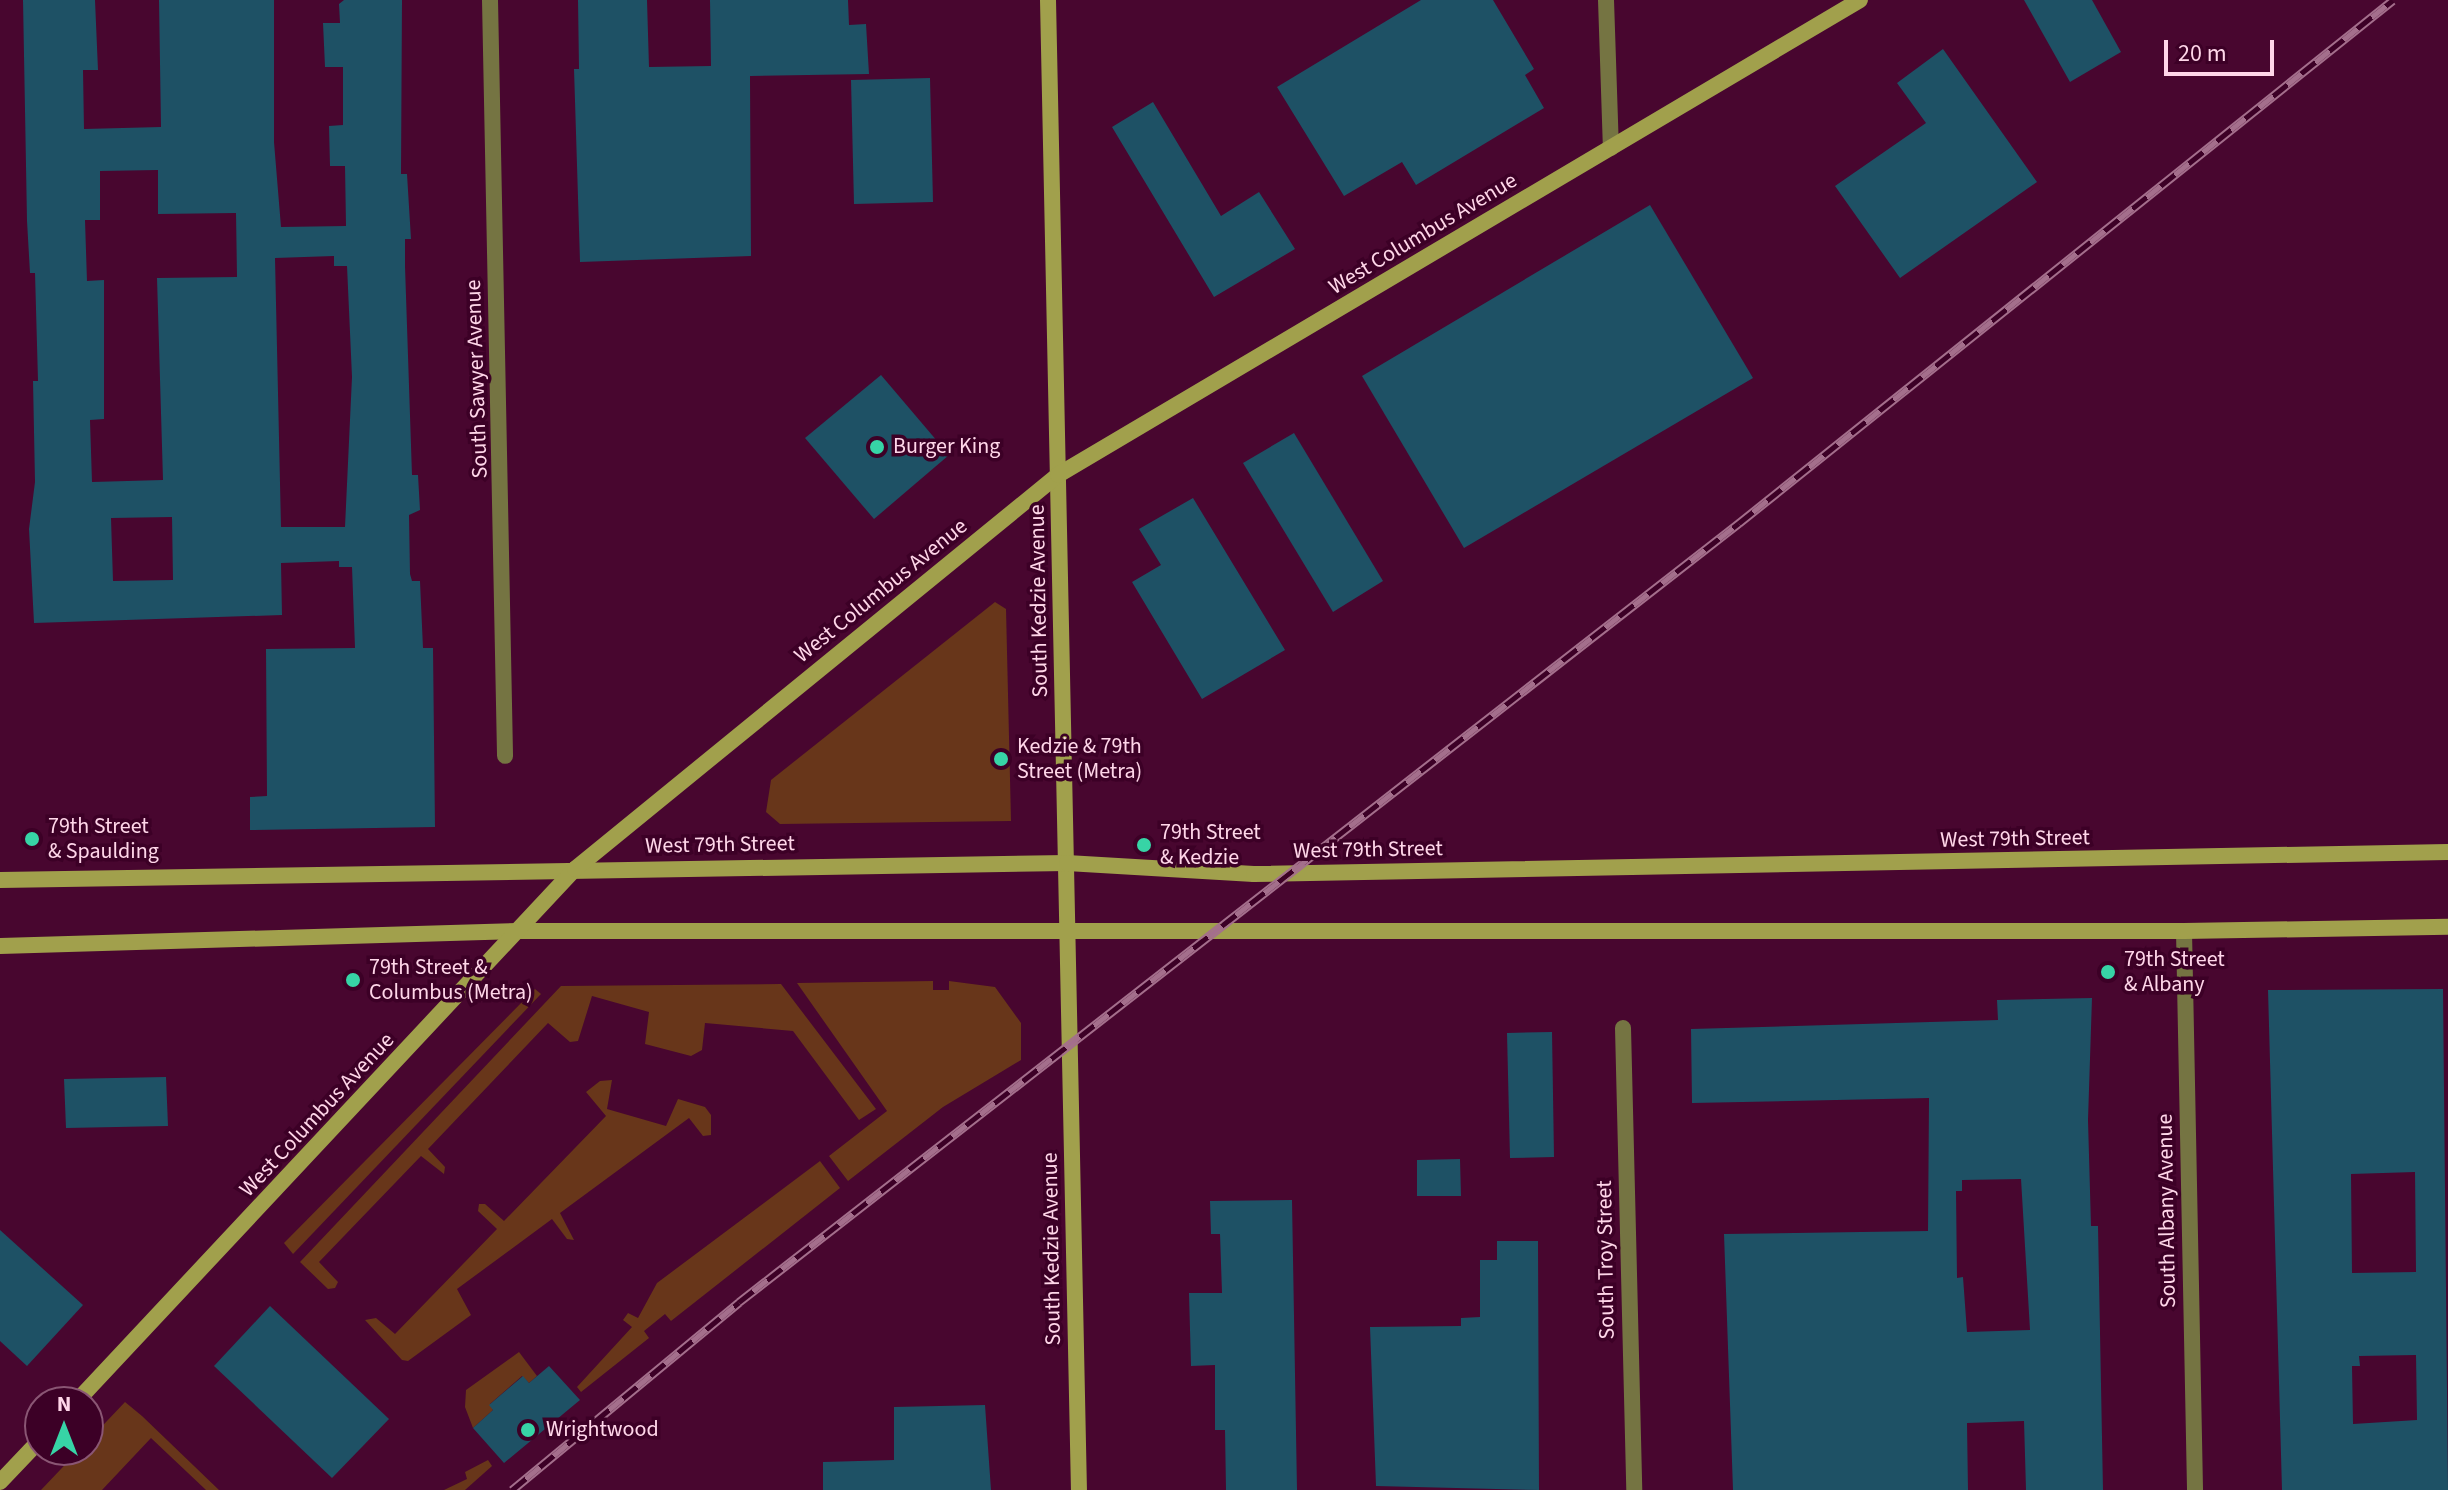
<!DOCTYPE html>
<style>
body{margin:0}
#map{position:relative;width:2448px;height:1490px;overflow:hidden;background:#48062f;font-family:"Source Sans 3",sans-serif}
div>[style]{position:absolute}
.green>*{inset:0;background:#68361a}
.building>*{inset:0;background:#1e5165}
.minor>*{height:16px;margin:-8px;padding:0 8px;transform-origin:8px;border-radius:8px;background:#757442}
.secondary>*{height:16px;margin:-8px;padding:0 8px;transform-origin:8px;border-radius:8px;background:#a1a04c}
.rail>*{height:9px;margin-top:-4.5px;transform-origin:0;background:repeating-linear-gradient(90deg,#3c0026 0 18px,#a46f8c 0 36px);box-sizing:border-box;border-block:2px solid #a46f8c}
.dots>*{width:22px;height:22px;translate:-50% -50%;box-sizing:border-box;border:4px solid #3c0026;border-radius:50%}
span{translate:-50% -50%;white-space:nowrap;text-align:center;line-height:1.15;-webkit-text-stroke:7px #3c0026;paint-order:stroke}
.street-label{font-size:22px;color:#ffd6e9}
.poi-label{font-size:22px;color:#ffd6e9}
.left{translate:0 -50%;text-align:left}
.north{position:absolute;left:24px;top:1386px;width:80px;height:80px;box-sizing:border-box;background:#3c0026;border:2px solid #8a5674;border-radius:50%;rotate:0deg;font-size:22px;font-weight:700;line-height:32px;text-align:center;color:#ffd6e9}
.north::after{content:'';display:block;margin:auto;width:28px;height:36px;background:#37d4a6;clip-path:polygon(50% 0,100% 100%,50% 72%,0 100%)}
.scale{position:absolute;left:2164px;top:40px;width:110px;height:36px;box-sizing:border-box;border:4px solid #ffd6e9;border-top:0;padding-left:10px;font-size:24px;line-height:28px;white-space:nowrap;color:#ffd6e9;-webkit-text-stroke:6px #3c0026;paint-order:stroke}
</style>
<div id="map">
<div class="green">
<div style="clip-path:polygon(995px 602px,1006px 609px,1011px 821px,780px 824px,766px 812px,771px 780px)"></div>
<div style="clip-path:polygon(933px 981px,933px 990px,949px 990px,949px 981px,995px 987px,1021px 1023px,1021px 1060px,943px 1107px,848px 1181px,829px 1156px,887px 1111px,797px 983px)"></div>
<div style="clip-path:polygon(781px 984px,876px 1109px,859px 1120px,793px 1031px,705px 1023px,702px 1050px,691px 1056px,645px 1044px,649px 1012px,592px 996px,578px 1041px,570px 1042px,548px 1023px,428px 1149px,445px 1167px,444px 1174px,421px 1156px,319px 1262px,338px 1282px,335px 1288px,328px 1289px,300px 1262px,561px 986px)"></div>
<div style="clip-path:polygon(535px 989px,541px 994px,293px 1254px,284px 1243px)"></div>
<div style="clip-path:polygon(612px 1080px,607px 1109px,666px 1126px,678px 1099px,705px 1107px,711px 1115px,711px 1135px,703px 1136px,689px 1118px,560px 1213px,574px 1240px,567px 1239px,552px 1219px,457px 1289px,471px 1315px,408px 1361px,402px 1360px,365px 1320px,376px 1318px,395px 1334px,497px 1229px,478px 1211px,479px 1204px,485px 1204px,504px 1221px,606px 1116px,586px 1092px,600px 1081px)"></div>
<div style="clip-path:polygon(820px 1161px,840px 1188px,671px 1321px,665px 1314px,644px 1331px,649px 1338px,581px 1392px,577px 1387px,632px 1327px,623px 1320px,628px 1313px,638px 1318px,657px 1283px)"></div>
<div style="clip-path:polygon(519px 1352px,537px 1376px,529px 1383px,522px 1376px,490px 1404px,493px 1410px,473px 1428px,465px 1407px,466px 1390px)"></div>
<div style="clip-path:polygon(125px 1402px,142px 1416px,219px 1490px,206px 1490px,151px 1438px,102px 1490px,41px 1490px,79px 1450px,88px 1450px,88px 1441px)"></div>
<div style="clip-path:polygon(488px 1460px,492px 1466px,465px 1490px,444px 1490px,467px 1479px,465px 1472px)"></div>
</div>
<div class="building">
<div style="clip-path:polygon(evenodd,23px 0,95px 0,98px 70px,83px 70px,84px 129px,161px 127px,159px 0,274px 0,274px 142px,281px 227px,346px 226px,345px 166px,330px 166px,329px 126px,343px 125px,343px 67px,325px 67px,323px 23px,340px 23px,339px 4px,344px 0,402px 0,401px 174px,407px 174px,411px 239px,405px 239px,405px 266px,412px 475px,418px 475px,420px 510px,409px 515px,410px 574px,412px 581px,420px 581px,423px 648px,433px 648px,435px 827px,250px 830px,250px 797px,267px 796px,266px 649px,355px 648px,352px 567px,339px 567px,339px 561px,281px 563px,282px 615px,34px 623px,29px 529px,35px 482px,33px 381px,38px 381px,35px 273px,30px 273px,27px 221px,23px 0,158px 170px,158px 214px,236px 213px,237px 277px,157px 278px,163px 480px,92px 482px,90px 420px,104px 419px,104px 280px,87px 281px,85px 220px,100px 220px,100px 171px,158px 170px,23px 0,334px 256px,334px 266px,347px 266px,352px 377px,345px 527px,281px 527px,275px 258px,334px 256px,23px 0,172px 517px,173px 580px,113px 581px,111px 518px,172px 517px)"></div>
<div style="clip-path:polygon(578px 0,647px 0,649px 67px,711px 66px,710px 0,848px 0,849px 25px,866px 24px,869px 74px,750px 76px,751px 256px,580px 262px,574px 69px,579px 69px)"></div>
<div style="clip-path:polygon(1421px 0,1493px 0,1534px 69px,1525px 75px,1544px 108px,1416px 185px,1402px 162px,1344px 196px,1277px 87px)"></div>
<div style="clip-path:polygon(2024px 0,2092px 0,2121px 52px,2070px 82px)"></div>
<div style="clip-path:polygon(1943px 49px,2037px 182px,1900px 278px,1835px 186px,1926px 123px,1897px 83px)"></div>
<div style="clip-path:polygon(930px 78px,933px 202px,854px 204px,851px 80px)"></div>
<div style="clip-path:polygon(1153px 102px,1221px 216px,1259px 192px,1295px 249px,1214px 297px,1112px 127px)"></div>
<div style="clip-path:polygon(1650px 205px,1753px 378px,1464px 548px,1362px 376px)"></div>
<div style="clip-path:polygon(881px 375px,949px 455px,874px 519px,805px 438px)"></div>
<div style="clip-path:polygon(1294px 433px,1383px 581px,1333px 612px,1243px 463px)"></div>
<div style="clip-path:polygon(1193px 498px,1285px 650px,1202px 699px,1132px 582px,1161px 565px,1139px 529px)"></div>
<div style="clip-path:polygon(evenodd,2443px 989px,2448px 1490px,2282px 1490px,2268px 990px,2443px 989px,2415px 1172px,2416px 1272px,2352px 1273px,2351px 1174px,2415px 1172px,2443px 989px,2416px 1355px,2417px 1420px,2353px 1424px,2352px 1366px,2360px 1366px,2359px 1356px,2416px 1355px)"></div>
<div style="clip-path:polygon(evenodd,2092px 998px,2088px 1120px,2091px 1226px,2098px 1226px,2103px 1490px,2026px 1490px,2024px 1421px,1967px 1423px,1968px 1490px,1733px 1490px,1724px 1234px,1928px 1231px,1929px 1098px,1692px 1103px,1691px 1029px,1998px 1020px,1997px 1000px,2092px 998px,2021px 1179px,2030px 1330px,1967px 1332px,1963px 1277px,1957px 1278px,1956px 1191px,1962px 1191px,1962px 1180px,2021px 1179px)"></div>
<div style="clip-path:polygon(1552px 1032px,1554px 1157px,1510px 1158px,1507px 1033px)"></div>
<div style="clip-path:polygon(166px 1077px,168px 1126px,66px 1128px,64px 1079px)"></div>
<div style="clip-path:polygon(1460px 1159px,1461px 1196px,1417px 1196px,1417px 1160px)"></div>
<div style="clip-path:polygon(1292px 1200px,1297px 1490px,1226px 1490px,1225px 1430px,1215px 1430px,1215px 1365px,1191px 1366px,1189px 1293px,1222px 1293px,1220px 1234px,1211px 1234px,1210px 1201px)"></div>
<div style="clip-path:polygon(0 1230px,83px 1305px,27px 1366px,0 1341px)"></div>
<div style="clip-path:polygon(1497px 1241px,1538px 1241px,1539px 1490px,1376px 1486px,1370px 1327px,1461px 1326px,1461px 1318px,1480px 1317px,1480px 1260px,1497px 1260px)"></div>
<div style="clip-path:polygon(270px 1306px,389px 1419px,332px 1478px,214px 1366px)"></div>
<div style="clip-path:polygon(549px 1366px,580px 1400px,504px 1463px,473px 1428px,493px 1410px,489px 1405px,523px 1376px,529px 1383px)"></div>
<div style="clip-path:polygon(985px 1405px,991px 1490px,823px 1490px,823px 1462px,894px 1460px,894px 1407px)"></div>
</div>
<div class="minor">
<div style="left:490px;top:0;width:756px;rotate:88.86deg"></div>
<div style="left:1606px;top:0;width:148px;rotate:88.1deg"></div>
<div style="left:2184px;top:931px;width:559px;rotate:88.87deg"></div>
<div style="left:1623px;top:1028px;width:462px;rotate:88.6deg"></div>
</div>
<div class="secondary">
<div style="left:1048px;top:0;width:1490px;rotate:88.81deg"></div>
<div style="left:0;top:880px;width:1067px;rotate:-0.91deg"></div>
<div style="left:1067px;top:863px;width:187px;rotate:3.4deg"></div>
<div style="left:1254px;top:874px;width:1194px;rotate:-1.06deg"></div>
<div style="left:0;top:946px;width:518px;rotate:-1.66deg"></div>
<div style="left:518px;top:931px;width:1666px"></div>
<div style="left:2184px;top:931px;width:264px;rotate:-0.9deg"></div>
<div style="left:76px;top:1402px;width:730px;rotate:-46.89deg"></div>
<div style="left:575px;top:869px;width:623px;rotate:-39.21deg"></div>
<div style="left:1058px;top:475px;width:932px;rotate:-30.64deg"></div>
<div style="left:0;top:1482px;width:58px;rotate:-46.4deg"></div>
</div>
<div class="rail">
<div style="left:512px;top:1490px;width:295px;rotate:-39.6deg"></div>
<div style="left:739px;top:1302px;width:1268px;rotate:-37.92deg"></div>
<div style="left:1739px;top:523px;width:837px;rotate:-38.65deg"></div>
</div>
<div class="dots">
<div style="left:877px;top:447px;background:#37d4a6"></div>
<div style="left:1001px;top:759px;background:#37d4a6"></div>
<div style="left:32px;top:839px;background:#37d4a6"></div>
<div style="left:1144px;top:845px;background:#37d4a6"></div>
<div style="left:2108px;top:972px;background:#37d4a6"></div>
<div style="left:353px;top:980px;background:#37d4a6"></div>
<div style="left:528px;top:1430px;background:#37d4a6"></div>
</div>
<div class="street-label">
<span style="left:1423px;top:234px;rotate:-31deg">West Columbus Avenue</span>
<span style="left:477px;top:379px;rotate:-92deg">South Sawyer Avenue</span>
<span style="left:881px;top:591px;rotate:-39deg">West Columbus Avenue</span>
<span style="left:1039px;top:601px;rotate:-91deg">South Kedzie Avenue</span>
<span style="left:2015px;top:839px;rotate:-1deg">West 79th Street</span>
<span style="left:720px;top:845px;rotate:-1deg">West 79th Street</span>
<span style="left:1368px;top:850px;rotate:-1deg">West 79th Street</span>
<span style="left:317px;top:1115px;rotate:-47deg">West Columbus Avenue</span>
<span style="left:2167px;top:1211px;rotate:-91deg">South Albany Avenue</span>
<span style="left:1052px;top:1249px;rotate:-91deg">South Kedzie Avenue</span>
<span style="left:1606px;top:1260px;rotate:-91deg">South Troy Street</span>
</div>
<div class="poi-label">
<span class="left" style="left:893px;top:447px">Burger King</span>
<span class="left" style="left:1017px;top:759px">Kedzie &amp; 79th<br>Street (Metra)</span>
<span class="left" style="left:48px;top:839px">79th Street<br>&amp; Spaulding</span>
<span class="left" style="left:1160px;top:845px">79th Street<br>&amp; Kedzie</span>
<span class="left" style="left:2124px;top:972px">79th Street<br>&amp; Albany</span>
<span class="left" style="left:369px;top:980px">79th Street &amp;<br>Columbus (Metra)</span>
<span class="left" style="left:546px;top:1430px">Wrightwood</span>
</div>
<div class="north">N</div>
<div class="scale">20 m</div>
</div>
